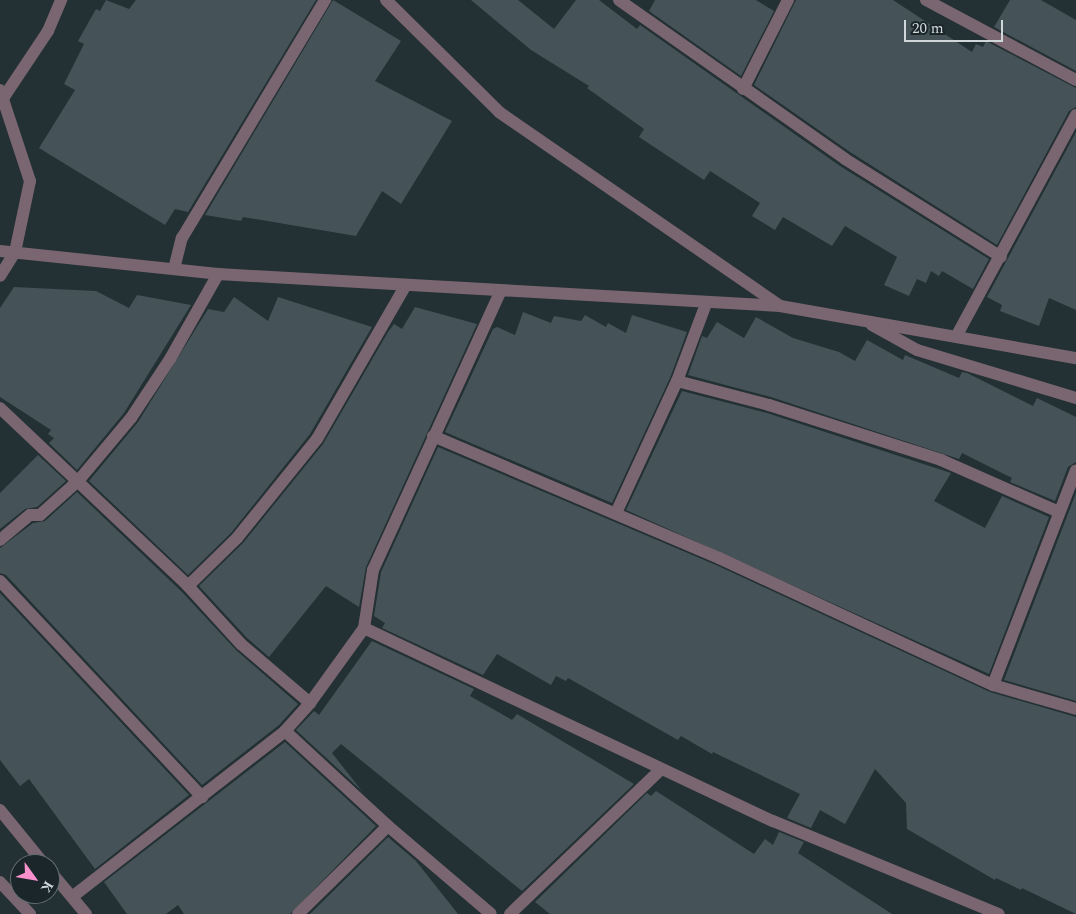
<!DOCTYPE html>
<style>
body{margin:0}
#map{position:relative;width:1076px;height:914px;overflow:hidden;background:#233034;font-family:Spectral,serif}
div>[style]{position:absolute}
.building>*{inset:0;background:#455358}
.minor>*{height:12px;margin:-6px;padding:0 6px;transform-origin:6px;border-radius:6px;background:#796670}
span{translate:-50% -50%;white-space:nowrap;text-align:center;line-height:1.15;-webkit-text-stroke:4px #1a262a;paint-order:stroke}
.north{position:absolute;left:10px;top:854px;width:50px;height:50px;box-sizing:border-box;background:#1a262a;border:1px solid #636d70;border-radius:50%;rotate:122deg;font-size:14px;font-weight:700;line-height:20px;text-align:center;color:#d0d7da}
.north::after{content:'';display:block;margin:auto;width:18px;height:22px;background:#f890cb;clip-path:polygon(50% 0,100% 100%,50% 72%,0 100%)}
.scale{position:absolute;left:904px;top:20px;width:99px;height:22px;box-sizing:border-box;border:2px solid #d0d7da;border-top:0;padding-left:6px;font-size:15px;line-height:18px;white-space:nowrap;color:#d0d7da;-webkit-text-stroke:4px #1a262a;paint-order:stroke}
</style>
<div id="map">
<div class="building">
<div style="clip-path:polygon(106px 0,129px 9px,136px 0,316px 0,188px 212px,175px 209px,165px 225px,39px 148px,75px 90px,64px 84px,84px 44px,78px 41px,96px 9px,100px 11px)"></div>
<div style="clip-path:polygon(333px 0,401px 41px,375px 81px,452px 121px,401px 204px,382px 191px,356px 236px,243px 217px,241px 221px,205px 215px)"></div>
<div style="clip-path:polygon(471px 0,518px 0,554px 29px,576px 0,599px 0,637px 29px,640px 25px,840px 166px,989px 259px,973px 289px,942px 271px,939px 276px,931px 271px,926px 283px,917px 279px,909px 296px,884px 285px,897px 257px,845px 226px,832px 246px,783px 217px,775px 230px,752px 216px,760px 203px,710px 171px,704px 180px,639px 137px,644px 129px,587px 88px,589px 86px,531px 50px)"></div>
<div style="clip-path:polygon(655px 0,756px 0,774px 11px,741px 76px,649px 11px)"></div>
<div style="clip-path:polygon(796px 0,893px 0,972px 52px,976px 44px,983px 47px,986px 41px,1076px 88px,1076px 107px,1069px 111px,997px 245px,850px 152px,754px 85px)"></div>
<div style="clip-path:polygon(1010px 0,1041px 0,1076px 20px,1076px 71px,994px 27px)"></div>
<div style="clip-path:polygon(1076px 132px,1076px 310px,1049px 298px,1039px 326px,1000px 311px,1002px 305px,987px 297px)"></div>
<div style="clip-path:polygon(14px 287px,96px 291px,129px 308px,137px 295px,191px 305px,124px 413px,77px 470px,49px 443px,54px 438px,48px 434px,51px 430px,0 397px,0 308px)"></div>
<div style="clip-path:polygon(234px 297px,268px 321px,278px 297px,372px 327px,310px 434px,231px 533px,188px 575px,89px 481px,138px 422px,208px 309px,224px 312px)"></div>
<div style="clip-path:polygon(415px 307px,477px 324px,366px 567px,359px 607px,326px 586px,269px 657px,247px 638px,199px 586px,243px 543px,323px 444px,388px 332px,394px 324px,402px 329px)"></div>
<div style="clip-path:polygon(523px 312px,551px 323px,554px 316px,581px 321px,585px 315px,606px 327px,608px 323px,626px 333px,632px 315px,687px 332px,670px 378px,612px 503px,445px 432px,493px 329px,497px 327px,515px 335px)"></div>
<div style="clip-path:polygon(756px 317px,793px 338px,839px 352px,855px 361px,867px 340px,903px 360px,905px 355px,959px 378px,962px 372px,967px 373px,1033px 406px,1037px 398px,1076px 417px,1076px 462px,1068px 467px,1055px 501px,1010px 482px,1012px 478px,962px 453px,959px 459px,771px 397px,688px 375px,702px 336px,707px 338px,717px 322px,744px 338px)"></div>
<div style="clip-path:polygon(682px 391px,767px 413px,951px 473px,934px 501px,985px 528px,1002px 496px,1049px 517px,989px 674px,626px 510px)"></div>
<div style="clip-path:polygon(438px 447px,716px 565px,990px 692px,1076px 717px,1076px 914px,1022px 888px,1021px 890px,996px 878px,995px 880px,907px 829px,906px 803px,875px 769px,845px 824px,820px 810px,811px 828px,787px 818px,800px 794px,713px 752px,712px 754px,681px 736px,678px 740px,568px 678px,566px 681px,556px 676px,551px 685px,497px 654px,483px 675px,382px 628px,385px 623px,374px 616px,381px 572px)"></div>
<div style="clip-path:polygon(38px 455px,66px 481px,37px 507px,25px 509px,0 529px,0 493px)"></div>
<div style="clip-path:polygon(77px 492px,182px 592px,236px 650px,298px 704px,279px 725px,202px 785px,6px 575px,0 573px,0 548px,33px 523px,45px 521px)"></div>
<div style="clip-path:polygon(1076px 493px,1076px 701px,1004px 680px)"></div>
<div style="clip-path:polygon(0 593px,189px 795px,95px 869px,29px 779px,20px 786px,0 760px)"></div>
<div style="clip-path:polygon(372px 641px,474px 689px,470px 696px,512px 720px,517px 714px,634px 784px,522px 891px,341px 744px,332px 753px,362px 791px,296px 730px,314px 711px,319px 715px)"></div>
<div style="clip-path:polygon(285px 742px,376px 826px,290px 914px,184px 914px,178px 905px,166px 914px,127px 914px,104px 882px)"></div>
<div style="clip-path:polygon(656px 791px,754px 854px,765px 839px,773px 845px,779px 832px,804px 842px,798px 853px,892px 914px,550px 914px,535px 902px,647px 793px,651px 796px)"></div>
<div style="clip-path:polygon(388px 837px,416px 861px,458px 914px,310px 914px)"></div>
</div>
<div class="minor">
<div style="left:386px;top:0;width:159px;rotate:44.7deg"></div>
<div style="left:499px;top:112px;width:341px;rotate:34.6deg"></div>
<div style="left:619px;top:0;width:276px;rotate:35.1deg"></div>
<div style="left:845px;top:159px;width:184px;rotate:32.1deg"></div>
<div style="left:926px;top:0;width:170px;rotate:28.1deg"></div>
<div style="left:743px;top:89px;width:100px;rotate:-63.2deg"></div>
<div style="left:0;top:90px;width:96px;rotate:71.8deg"></div>
<div style="left:30px;top:181px;width:73px;rotate:101.9deg"></div>
<div style="left:15px;top:252px;width:28px;rotate:122deg"></div>
<div style="left:4px;top:97px;width:79px;rotate:-56.3deg"></div>
<div style="left:48px;top:31px;width:34px;rotate:-67deg"></div>
<div style="left:0;top:251px;width:219px;rotate:6deg"></div>
<div style="left:218px;top:274px;width:563px;rotate:3.26deg"></div>
<div style="left:780px;top:306px;width:301px;rotate:10deg"></div>
<div style="left:174px;top:269px;width:32px;rotate:-76deg"></div>
<div style="left:182px;top:238px;width:278px;rotate:-59deg"></div>
<div style="left:872px;top:325px;width:51px;rotate:29.1deg"></div>
<div style="left:917px;top:350px;width:166px;rotate:16.8deg"></div>
<div style="left:957px;top:335px;width:250px;rotate:-61.6deg"></div>
<div style="left:677px;top:381px;width:95px;rotate:14.6deg"></div>
<div style="left:769px;top:405px;width:181px;rotate:17.7deg"></div>
<div style="left:941px;top:460px;width:129px;rotate:23.8deg"></div>
<div style="left:0;top:408px;width:259px;rotate:43.4deg"></div>
<div style="left:188px;top:586px;width:79px;rotate:47.6deg"></div>
<div style="left:241px;top:644px;width:91px;rotate:40.5deg"></div>
<div style="left:433px;top:436px;width:311px;rotate:23.1deg"></div>
<div style="left:719px;top:558px;width:302px;rotate:24.9deg"></div>
<div style="left:993px;top:685px;width:86px;rotate:16.1deg"></div>
<div style="left:616px;top:513px;width:145px;rotate:-65.2deg"></div>
<div style="left:677px;top:381px;width:82px;rotate:-69.4deg"></div>
<div style="left:0;top:540px;width:39px;rotate:-40deg"></div>
<div style="left:30px;top:515px;width:10px"></div>
<div style="left:40px;top:515px;width:52px;rotate:-41.9deg"></div>
<div style="left:79px;top:480px;width:81px;rotate:-50deg"></div>
<div style="left:131px;top:418px;width:71px;rotate:-56.5deg"></div>
<div style="left:170px;top:359px;width:98px;rotate:-60.5deg"></div>
<div style="left:0;top:581px;width:296px;rotate:46.9deg"></div>
<div style="left:188px;top:586px;width:69px;rotate:-44.4deg"></div>
<div style="left:237px;top:538px;width:127px;rotate:-51.1deg"></div>
<div style="left:317px;top:439px;width:178px;rotate:-60deg"></div>
<div style="left:364px;top:628px;width:59px;rotate:-81.2deg"></div>
<div style="left:373px;top:570px;width:307px;rotate:-65.4deg"></div>
<div style="left:993px;top:685px;width:230px;rotate:-68.9deg"></div>
<div style="left:285px;top:731px;width:140px;rotate:42.7deg"></div>
<div style="left:388px;top:826px;width:135px;rotate:40.5deg"></div>
<div style="left:0;top:810px;width:70px;rotate:50.8deg"></div>
<div style="left:50px;top:871px;width:56px;rotate:50.1deg"></div>
<div style="left:0;top:882px;width:44px;rotate:46.8deg"></div>
<div style="left:72px;top:897px;width:270px;rotate:-37.9deg"></div>
<div style="left:285px;top:731px;width:38px;rotate:-48deg"></div>
<div style="left:310px;top:703px;width:92px;rotate:-54.2deg"></div>
<div style="left:364px;top:628px;width:452px;rotate:25.3deg"></div>
<div style="left:773px;top:821px;width:244px;rotate:22.4deg"></div>
<div style="left:298px;top:914px;width:126px;rotate:-44.4deg"></div>
<div style="left:510px;top:914px;width:209px;rotate:-43.8deg"></div>
</div>
<div class="north">K</div>
<div class="scale">20 m</div>
</div>
